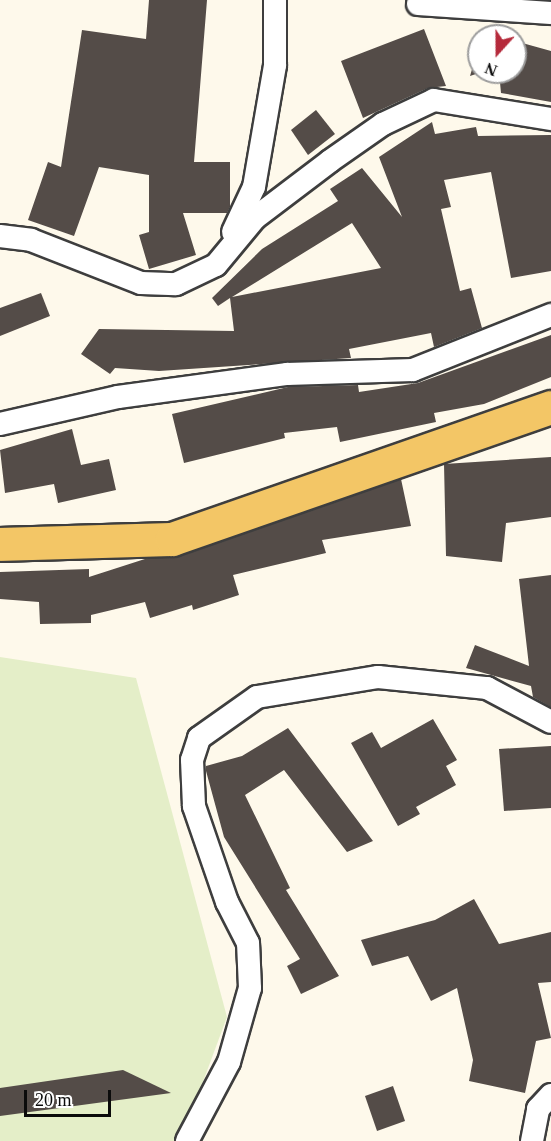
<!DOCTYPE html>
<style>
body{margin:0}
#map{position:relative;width:551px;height:1141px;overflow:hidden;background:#fef9eb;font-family:"Times New Roman",serif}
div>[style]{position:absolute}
.pitch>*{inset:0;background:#e4eec8}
.building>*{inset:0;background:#544c48}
.roads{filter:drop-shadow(2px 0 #3e3e3e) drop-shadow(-2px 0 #3e3e3e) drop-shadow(0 2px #3e3e3e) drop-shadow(0 -2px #3e3e3e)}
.minor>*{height:22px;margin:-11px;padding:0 11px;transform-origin:11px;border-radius:11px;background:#fff}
.primary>*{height:33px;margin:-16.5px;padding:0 16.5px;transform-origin:16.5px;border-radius:16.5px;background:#f3c666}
span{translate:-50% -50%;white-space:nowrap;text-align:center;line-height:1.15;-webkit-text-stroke:6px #fff;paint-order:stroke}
.north{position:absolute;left:467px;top:24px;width:60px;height:60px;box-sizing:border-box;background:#fff;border:2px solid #9d9d9d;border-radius:50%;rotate:201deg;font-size:16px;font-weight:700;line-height:24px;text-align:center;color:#0b0b0b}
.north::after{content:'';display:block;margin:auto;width:21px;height:27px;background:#b52a3b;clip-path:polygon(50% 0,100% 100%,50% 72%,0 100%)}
.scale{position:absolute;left:24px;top:1090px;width:87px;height:27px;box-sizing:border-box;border:3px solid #0b0b0b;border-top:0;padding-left:8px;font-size:18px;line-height:21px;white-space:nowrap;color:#0b0b0b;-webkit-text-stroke:4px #fff;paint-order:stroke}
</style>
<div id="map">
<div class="pitch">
<div style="clip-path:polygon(0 657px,136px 678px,227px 1017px,181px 1141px,0 1141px)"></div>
</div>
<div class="building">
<div style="clip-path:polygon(149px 0,207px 0,194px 162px,230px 162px,230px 207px,227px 213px,183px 213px,196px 255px,149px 269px,139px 235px,149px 232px,149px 175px,99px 167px,74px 236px,28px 220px,48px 162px,61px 167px,82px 30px,146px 39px)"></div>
<div style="clip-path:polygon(424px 29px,446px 86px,428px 88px,363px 118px,341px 61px)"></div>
<div style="clip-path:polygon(515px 41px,551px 51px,551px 102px,501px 93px,499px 72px,515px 72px)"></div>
<div style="clip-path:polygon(479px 46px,482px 72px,470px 76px)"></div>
<div style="clip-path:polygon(316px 110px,335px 134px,308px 155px,291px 130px)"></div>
<div style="clip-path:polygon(evenodd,432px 122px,435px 134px,476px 127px,478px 136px,551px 135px,551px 271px,511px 278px,491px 172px,444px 180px,451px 207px,441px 209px,460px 291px,471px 288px,482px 328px,434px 347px,431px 333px,349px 349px,351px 358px,159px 371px,115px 368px,110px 374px,81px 354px,99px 329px,234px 331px,230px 298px,218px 306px,212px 298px,262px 249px,338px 201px,330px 189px,362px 168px,402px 217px,379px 157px,432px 122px,352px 223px,381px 268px,232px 297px,352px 223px)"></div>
<div style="clip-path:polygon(41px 293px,50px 316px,0 336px,0 308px)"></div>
<div style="clip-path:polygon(551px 335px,551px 377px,484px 404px,434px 413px,436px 422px,340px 442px,337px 427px,284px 433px,285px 438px,184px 463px,172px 414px,288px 387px,358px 385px,359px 392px,418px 383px)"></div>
<div style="clip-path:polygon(72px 429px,81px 465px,109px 459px,116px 490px,58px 503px,54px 484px,5px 493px,0 450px)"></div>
<div style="clip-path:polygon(551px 457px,551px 517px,506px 523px,502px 562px,446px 556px,444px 464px)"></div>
<div style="clip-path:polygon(401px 479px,411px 526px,322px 540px,326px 553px,233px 575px,239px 595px,193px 610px,192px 605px,150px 618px,145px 602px,91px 615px,91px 623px,40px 624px,39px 602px,0 599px,0 572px,89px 569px,89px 577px,148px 558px,178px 557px)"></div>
<div style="clip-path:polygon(551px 575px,551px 707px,533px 697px,531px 686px,466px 668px,475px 645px,529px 666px,519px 579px)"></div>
<div style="clip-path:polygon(433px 719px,457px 760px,446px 766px,456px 785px,416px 807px,420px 814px,398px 826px,351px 743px,372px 732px,381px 748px)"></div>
<div style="clip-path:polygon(288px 728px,373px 841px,347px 852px,284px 770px,245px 795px,290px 888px,286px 890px,339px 976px,301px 994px,287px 966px,300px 959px,224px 837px,206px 771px,206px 766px,242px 756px)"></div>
<div style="clip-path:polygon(551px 746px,551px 808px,504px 811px,499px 749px)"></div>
<div style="clip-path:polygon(474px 899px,499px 944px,551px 932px,551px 982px,538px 983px,551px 1038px,536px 1041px,525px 1093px,469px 1081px,473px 1060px,457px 988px,431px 1001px,408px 956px,372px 966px,361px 940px,435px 920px)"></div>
<div style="clip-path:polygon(123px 1070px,171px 1093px,0 1116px,0 1088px)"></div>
<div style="clip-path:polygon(393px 1086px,405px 1121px,377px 1131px,365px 1096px)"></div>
</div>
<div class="roads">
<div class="minor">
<div style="left:418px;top:4px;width:133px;rotate:3.9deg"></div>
<div style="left:233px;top:232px;width:50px;rotate:-65deg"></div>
<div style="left:254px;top:187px;width:124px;rotate:-80.2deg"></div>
<div style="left:275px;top:65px;width:65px;rotate:-90deg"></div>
<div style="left:0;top:236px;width:31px;rotate:7deg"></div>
<div style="left:31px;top:240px;width:118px;rotate:21.4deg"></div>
<div style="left:141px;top:283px;width:35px;rotate:2deg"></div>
<div style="left:176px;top:284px;width:44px;rotate:-25.4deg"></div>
<div style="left:216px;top:265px;width:61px;rotate:-50.3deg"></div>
<div style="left:255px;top:218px;width:94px;rotate:-37.2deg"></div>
<div style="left:330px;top:161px;width:65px;rotate:-34.9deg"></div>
<div style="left:383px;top:124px;width:56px;rotate:-25.2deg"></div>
<div style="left:434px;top:100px;width:119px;rotate:9.2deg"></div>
<div style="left:0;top:424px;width:121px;rotate:-12.9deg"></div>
<div style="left:118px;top:397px;width:171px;rotate:-7.8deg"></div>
<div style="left:287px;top:374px;width:126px;rotate:-1.8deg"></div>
<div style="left:413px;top:370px;width:149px;rotate:-21.7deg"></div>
<div style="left:187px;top:1141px;width:89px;rotate:-62deg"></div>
<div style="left:229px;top:1062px;width:77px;rotate:-74.2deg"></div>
<div style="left:250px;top:988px;width:45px;rotate:-92.5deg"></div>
<div style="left:248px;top:943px;width:46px;rotate:-117.1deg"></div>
<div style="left:227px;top:902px;width:102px;rotate:-109deg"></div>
<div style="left:194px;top:806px;width:46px;rotate:-92.5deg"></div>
<div style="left:192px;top:760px;width:23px;rotate:-72deg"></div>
<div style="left:199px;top:738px;width:71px;rotate:-35.3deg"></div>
<div style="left:257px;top:697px;width:123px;rotate:-9.4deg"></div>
<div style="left:378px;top:677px;width:110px;rotate:5.8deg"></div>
<div style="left:487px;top:688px;width:72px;rotate:28deg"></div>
<div style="left:532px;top:1141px;width:33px;rotate:-79deg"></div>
<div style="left:538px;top:1109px;width:19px;rotate:-47deg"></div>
</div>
<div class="primary">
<div style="left:0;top:544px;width:172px;rotate:-1.7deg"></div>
<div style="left:172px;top:539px;width:401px;rotate:-19.2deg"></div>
</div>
</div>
<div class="north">N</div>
<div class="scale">20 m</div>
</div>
